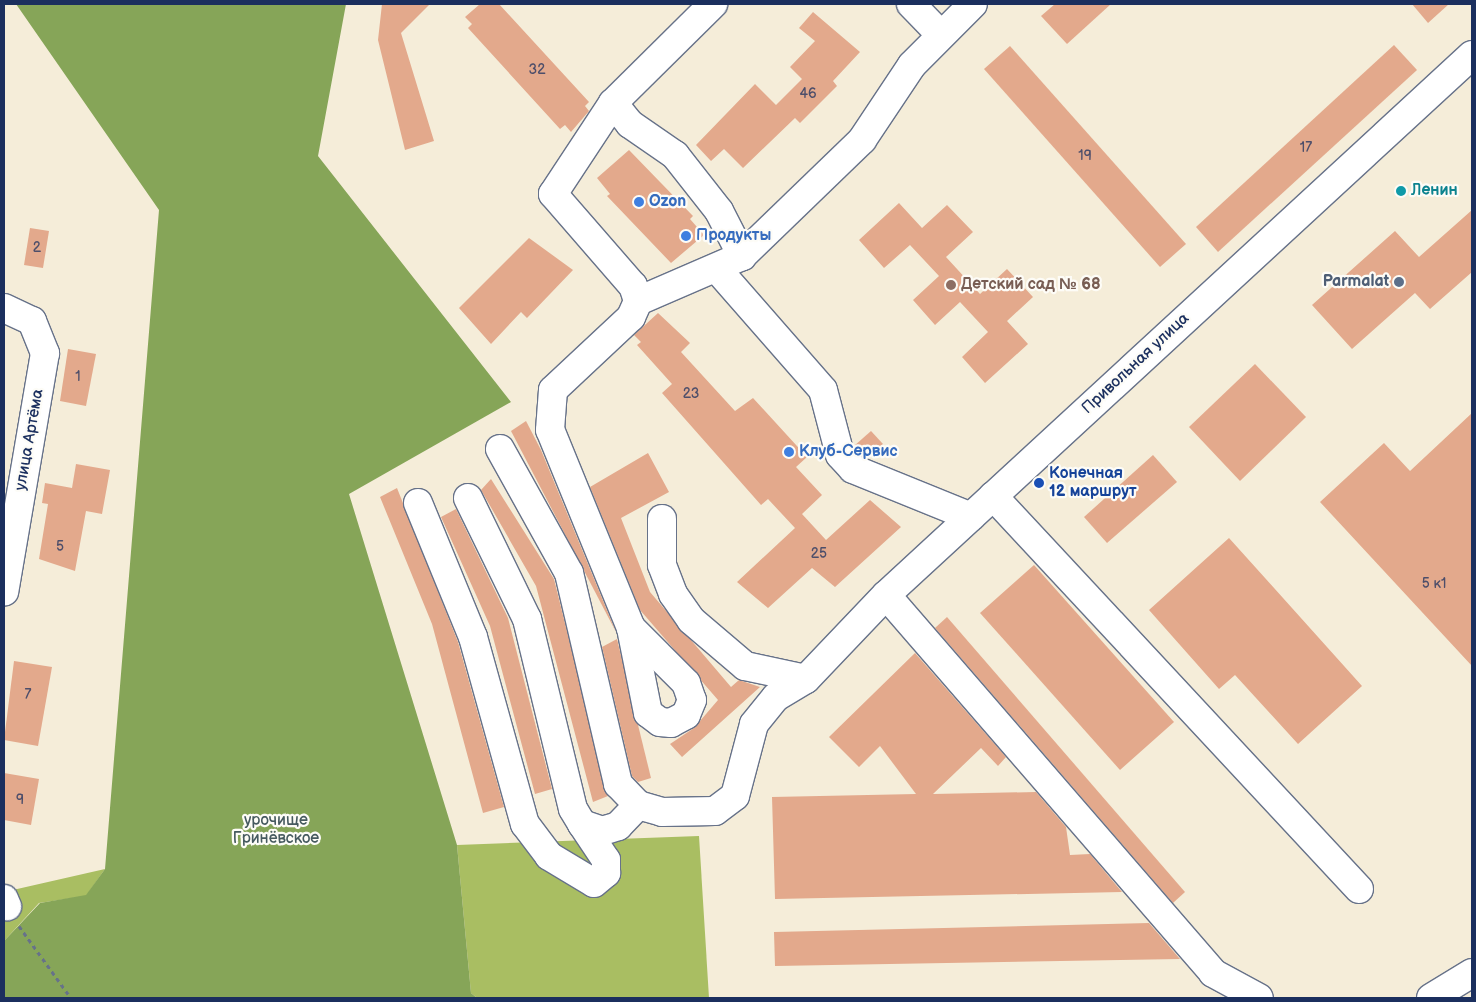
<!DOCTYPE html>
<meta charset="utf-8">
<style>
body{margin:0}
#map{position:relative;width:1476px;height:1002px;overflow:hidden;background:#f5edd9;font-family:"Balsamiq Sans",sans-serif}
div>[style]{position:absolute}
.green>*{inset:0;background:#a9be62}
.forest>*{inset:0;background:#86a558}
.building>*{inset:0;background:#e3a98c}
.path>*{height:3px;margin-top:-1.5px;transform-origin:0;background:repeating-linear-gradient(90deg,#677289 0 4px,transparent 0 8px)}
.roads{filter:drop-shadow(1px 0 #677289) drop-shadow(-1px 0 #677289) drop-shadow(0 1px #677289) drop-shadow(0 -1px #677289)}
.minor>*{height:28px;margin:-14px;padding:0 14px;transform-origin:14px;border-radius:14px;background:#fff}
.dots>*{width:14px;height:14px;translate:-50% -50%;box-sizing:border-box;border:2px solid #fdfcf7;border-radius:50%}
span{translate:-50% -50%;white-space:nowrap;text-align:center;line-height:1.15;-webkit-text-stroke:4.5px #fdfcf7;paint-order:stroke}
.number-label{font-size:14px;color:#4d4e6a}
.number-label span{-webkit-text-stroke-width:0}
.culture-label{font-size:16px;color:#0d838f;font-weight:700}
.left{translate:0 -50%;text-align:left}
.shop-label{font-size:16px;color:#366cbe;font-weight:700}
.service-label{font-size:16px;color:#4e5e75;font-weight:700}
.right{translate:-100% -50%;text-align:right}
.education-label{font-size:16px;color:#785e54;font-weight:700}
.street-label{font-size:16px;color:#1b2f5e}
.transit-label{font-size:16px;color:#164399;font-weight:700}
.park-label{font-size:16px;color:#465a5f}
.frame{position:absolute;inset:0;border:5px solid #1b2f5e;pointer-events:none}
</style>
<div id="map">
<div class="green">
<div style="clip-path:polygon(699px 836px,709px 998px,477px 998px,471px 993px,457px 845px)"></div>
<div style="clip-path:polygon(105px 869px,86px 896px,39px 903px,4px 941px,4px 892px)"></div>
</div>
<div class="forest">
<div style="clip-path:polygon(16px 4px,346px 4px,318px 156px,511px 402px,349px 494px,457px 845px,471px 993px,477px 998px,4px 998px,4px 941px,40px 903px,86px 895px,105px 869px,159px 210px)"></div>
</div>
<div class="building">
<div style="clip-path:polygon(382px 4px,430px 4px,401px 33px,434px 141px,405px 150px,378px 40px)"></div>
<div style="clip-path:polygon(480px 4px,499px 4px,589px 102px,585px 106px,589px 111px,571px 132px,565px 125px,560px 129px,468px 28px,472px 24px,465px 17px)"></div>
<div style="clip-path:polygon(1055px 4px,1111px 4px,1067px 44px,1041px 16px)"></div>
<div style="clip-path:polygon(1412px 4px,1449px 4px,1428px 23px)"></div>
<div style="clip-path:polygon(813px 12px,860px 52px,833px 81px,837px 86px,800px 123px,795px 118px,743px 168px,724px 149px,711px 161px,696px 145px,755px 84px,776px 105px,802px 79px,790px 67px,815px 41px,799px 28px)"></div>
<div style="clip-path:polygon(1394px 45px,1417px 70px,1218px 252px,1196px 227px)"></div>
<div style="clip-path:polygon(1010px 46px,1186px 244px,1160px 267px,984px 69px)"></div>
<div style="clip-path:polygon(629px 150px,693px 216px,690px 219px,704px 235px,671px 263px,607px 196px,610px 194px,597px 178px)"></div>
<div style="clip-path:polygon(899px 203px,922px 228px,947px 205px,973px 232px,946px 257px,980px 294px,1007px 269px,1033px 297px,1007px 321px,1028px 344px,985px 383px,962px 357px,988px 332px,960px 302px,935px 325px,913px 300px,939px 276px,910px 245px,884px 268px,859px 240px)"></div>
<div style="clip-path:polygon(1472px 210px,1472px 272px,1430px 309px,1415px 293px,1352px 349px,1312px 305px,1395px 231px,1419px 257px)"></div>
<div style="clip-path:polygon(30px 228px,49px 231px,43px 268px,24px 265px)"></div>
<div style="clip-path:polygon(529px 238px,573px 270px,527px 318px,521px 312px,491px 344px,459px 308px)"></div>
<div style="clip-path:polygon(658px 313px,690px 343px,681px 352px,735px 411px,753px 398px,807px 457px,796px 467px,822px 495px,802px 514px,826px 540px,870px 500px,901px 527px,835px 587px,812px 568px,768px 608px,737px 582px,795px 528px,768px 499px,761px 505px,662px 393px,672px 384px,637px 345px,641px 342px,634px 335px)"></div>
<div style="clip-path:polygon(68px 349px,96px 354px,86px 406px,60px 401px)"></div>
<div style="clip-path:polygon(1255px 364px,1306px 417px,1240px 481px,1189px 427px)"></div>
<div style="clip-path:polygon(1472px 413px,1472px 666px,1320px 502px,1384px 443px,1410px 471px)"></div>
<div style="clip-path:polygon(526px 421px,541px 450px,616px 632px,511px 431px)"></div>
<div style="clip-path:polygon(871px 431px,883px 444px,868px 458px,854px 446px)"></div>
<div style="clip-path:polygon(648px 453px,669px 492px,621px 518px,650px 592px,731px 687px,739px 680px,760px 687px,682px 757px,670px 744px,694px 728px,718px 700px,640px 610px,590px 487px)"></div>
<div style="clip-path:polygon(1153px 455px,1177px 482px,1107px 543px,1084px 517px)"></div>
<div style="clip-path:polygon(76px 464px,110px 470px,102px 514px,86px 511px,75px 571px,39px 559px,48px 504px,42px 503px,45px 483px,72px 488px)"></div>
<div style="clip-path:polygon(491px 479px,554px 579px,608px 796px,593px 802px,536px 586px,481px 490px)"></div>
<div style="clip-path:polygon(397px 488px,458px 642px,504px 807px,483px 813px,432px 624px,380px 497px)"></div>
<div style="clip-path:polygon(456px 509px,508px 618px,552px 789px,535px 794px,490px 626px,441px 517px)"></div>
<div style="clip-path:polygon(1229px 538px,1362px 686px,1298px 744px,1235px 675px,1219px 689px,1149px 610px)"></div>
<div style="clip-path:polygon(1034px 565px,1174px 722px,1120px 770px,980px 613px)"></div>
<div style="clip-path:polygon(947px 617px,1185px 892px,1173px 903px,935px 628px)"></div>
<div style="clip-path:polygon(617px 639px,651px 778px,638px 782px,632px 776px,602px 647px)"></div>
<div style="clip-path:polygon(915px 653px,1006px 757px,998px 766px,981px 748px,933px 794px,1036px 792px,1066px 827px,1070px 855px,1090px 854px,1122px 892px,775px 899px,772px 797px,916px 794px,880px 746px,859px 767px,829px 737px)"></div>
<div style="clip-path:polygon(14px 661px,52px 667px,38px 746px,4px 740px)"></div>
<div style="clip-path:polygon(4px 773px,39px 779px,31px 825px,4px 820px)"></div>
<div style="clip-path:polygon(1149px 923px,1180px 959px,775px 966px,774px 932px)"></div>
</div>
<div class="path">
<div style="left:19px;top:926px;width:89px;rotate:54.2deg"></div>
</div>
<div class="roads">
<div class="minor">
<div style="left:911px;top:4px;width:42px;rotate:46deg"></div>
<div style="left:613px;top:103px;width:27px;rotate:51deg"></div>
<div style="left:630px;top:124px;width:55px;rotate:34.6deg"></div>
<div style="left:675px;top:155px;width:71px;rotate:51.8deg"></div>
<div style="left:719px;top:211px;width:51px;rotate:62.9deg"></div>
<div style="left:718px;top:270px;width:159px;rotate:48.8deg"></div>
<div style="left:823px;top:390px;width:67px;rotate:75.3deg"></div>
<div style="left:840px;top:455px;width:19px;rotate:47deg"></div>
<div style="left:853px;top:469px;width:127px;rotate:22.1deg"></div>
<div style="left:638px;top:301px;width:113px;rotate:-23.4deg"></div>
<div style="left:742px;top:256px;width:167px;rotate:-44deg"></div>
<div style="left:862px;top:140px;width:90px;rotate:-56.3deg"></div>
<div style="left:912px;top:65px;width:86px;rotate:-45deg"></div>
<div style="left:4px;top:308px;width:31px;rotate:25deg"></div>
<div style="left:32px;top:321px;width:35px;rotate:68deg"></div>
<div style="left:45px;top:353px;width:242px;rotate:99.7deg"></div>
<div style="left:500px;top:449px;width:142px;rotate:60.9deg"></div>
<div style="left:569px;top:573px;width:217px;rotate:76.9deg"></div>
<div style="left:618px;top:784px;width:29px;rotate:46deg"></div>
<div style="left:638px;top:805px;width:25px;rotate:16deg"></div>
<div style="left:662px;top:812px;width:53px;rotate:-1.1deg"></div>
<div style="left:715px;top:811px;width:25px;rotate:-37deg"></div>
<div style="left:735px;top:796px;width:74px;rotate:-75.2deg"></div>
<div style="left:754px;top:724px;width:35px;rotate:-51deg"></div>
<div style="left:776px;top:697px;width:35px;rotate:-31deg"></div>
<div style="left:806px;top:679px;width:116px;rotate:-46.4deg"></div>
<div style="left:886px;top:595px;width:797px;rotate:-42.66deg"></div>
<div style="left:993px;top:496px;width:537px;rotate:47.04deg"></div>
<div style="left:468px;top:498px;width:135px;rotate:64deg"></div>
<div style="left:527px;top:619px;width:195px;rotate:76.4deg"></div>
<div style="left:573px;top:809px;width:17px;rotate:59deg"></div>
<div style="left:582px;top:824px;width:21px;rotate:19deg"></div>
<div style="left:602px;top:831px;width:17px;rotate:-17deg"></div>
<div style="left:618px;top:826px;width:29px;rotate:-46deg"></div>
<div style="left:418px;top:503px;width:145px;rotate:67.7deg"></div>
<div style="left:473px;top:637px;width:194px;rotate:74.5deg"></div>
<div style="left:525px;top:824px;width:40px;rotate:53deg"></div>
<div style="left:549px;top:856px;width:52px;rotate:31deg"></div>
<div style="left:594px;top:883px;width:16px;rotate:-40deg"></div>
<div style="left:606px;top:873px;width:13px;rotate:-90deg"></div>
<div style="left:606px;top:860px;width:43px;rotate:-123.7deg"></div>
<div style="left:662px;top:519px;width:46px;rotate:90deg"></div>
<div style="left:662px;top:565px;width:31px;rotate:69deg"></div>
<div style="left:673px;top:594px;width:32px;rotate:55deg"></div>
<div style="left:691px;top:620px;width:71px;rotate:40.4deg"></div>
<div style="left:745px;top:666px;width:62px;rotate:12deg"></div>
<div style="left:886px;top:595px;width:500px;rotate:49.1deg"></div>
<div style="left:1213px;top:973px;width:52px;rotate:28.5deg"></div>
<div style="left:631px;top:628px;width:78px;rotate:45deg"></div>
<div style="left:686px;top:683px;width:18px;rotate:71deg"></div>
<div style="left:692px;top:700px;width:16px;rotate:112deg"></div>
<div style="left:686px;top:715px;width:17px;rotate:152deg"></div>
<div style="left:671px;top:723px;width:11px;rotate:-175deg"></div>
<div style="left:660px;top:722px;width:15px;rotate:-143deg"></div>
<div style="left:648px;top:713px;width:87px;rotate:-101.3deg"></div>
<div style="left:631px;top:628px;width:214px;rotate:-112.2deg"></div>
<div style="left:550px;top:430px;width:40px;rotate:-85.7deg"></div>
<div style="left:553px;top:390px;width:107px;rotate:-43.1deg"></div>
<div style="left:631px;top:317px;width:17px;rotate:-66deg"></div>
<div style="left:638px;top:301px;width:16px;rotate:-108deg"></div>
<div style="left:633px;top:286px;width:122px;rotate:-131deg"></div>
<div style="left:553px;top:194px;width:109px;rotate:-56.6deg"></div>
<div style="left:613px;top:103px;width:141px;rotate:-44.7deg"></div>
<div style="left:4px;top:899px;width:8px;rotate:67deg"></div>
<div style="left:1431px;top:998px;width:48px;rotate:-31.4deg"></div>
</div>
</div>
<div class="dots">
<div style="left:1401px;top:191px;background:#0f9aa8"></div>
<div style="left:639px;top:202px;background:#3f7fe0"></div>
<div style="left:686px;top:236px;background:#3f7fe0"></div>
<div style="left:1399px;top:282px;background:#5c6f8a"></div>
<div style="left:951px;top:285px;background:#8d6e63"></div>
<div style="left:789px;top:452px;background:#3f7fe0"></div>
<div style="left:1039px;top:483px;background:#1a4fb4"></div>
</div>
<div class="number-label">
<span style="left:537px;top:70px">32</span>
<span style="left:808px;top:94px">46</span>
<span style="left:1306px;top:148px">17</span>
<span style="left:1085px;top:156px">19</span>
<span style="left:37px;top:248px">2</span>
<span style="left:78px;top:377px">1</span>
<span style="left:691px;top:394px">23</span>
<span style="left:60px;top:547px">5</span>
<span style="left:819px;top:554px">25</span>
<span style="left:1434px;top:584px">5 к1</span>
<span style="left:28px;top:695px">7</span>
<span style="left:20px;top:800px">9</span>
</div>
<div class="culture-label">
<span class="left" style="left:1411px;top:191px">Ленин</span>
</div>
<div class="shop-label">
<span class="left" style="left:649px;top:202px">Ozon</span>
<span class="left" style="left:696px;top:236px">Продукты</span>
<span class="left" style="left:799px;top:452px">Клуб-Сервис</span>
</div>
<div class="service-label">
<span class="right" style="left:1389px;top:282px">Parmalat</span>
</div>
<div class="education-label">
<span class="left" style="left:961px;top:285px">Детский сад № 68</span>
</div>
<div class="street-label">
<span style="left:1136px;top:364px;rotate:-43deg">Привольная улица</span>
<span style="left:30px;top:440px;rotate:-80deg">улица Артёма</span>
</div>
<div class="transit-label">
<span class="left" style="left:1049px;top:483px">Конечная<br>12 маршрут</span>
</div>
<div class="park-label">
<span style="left:276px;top:830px">урочище<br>Гринёвское</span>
</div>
<div class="frame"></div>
</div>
